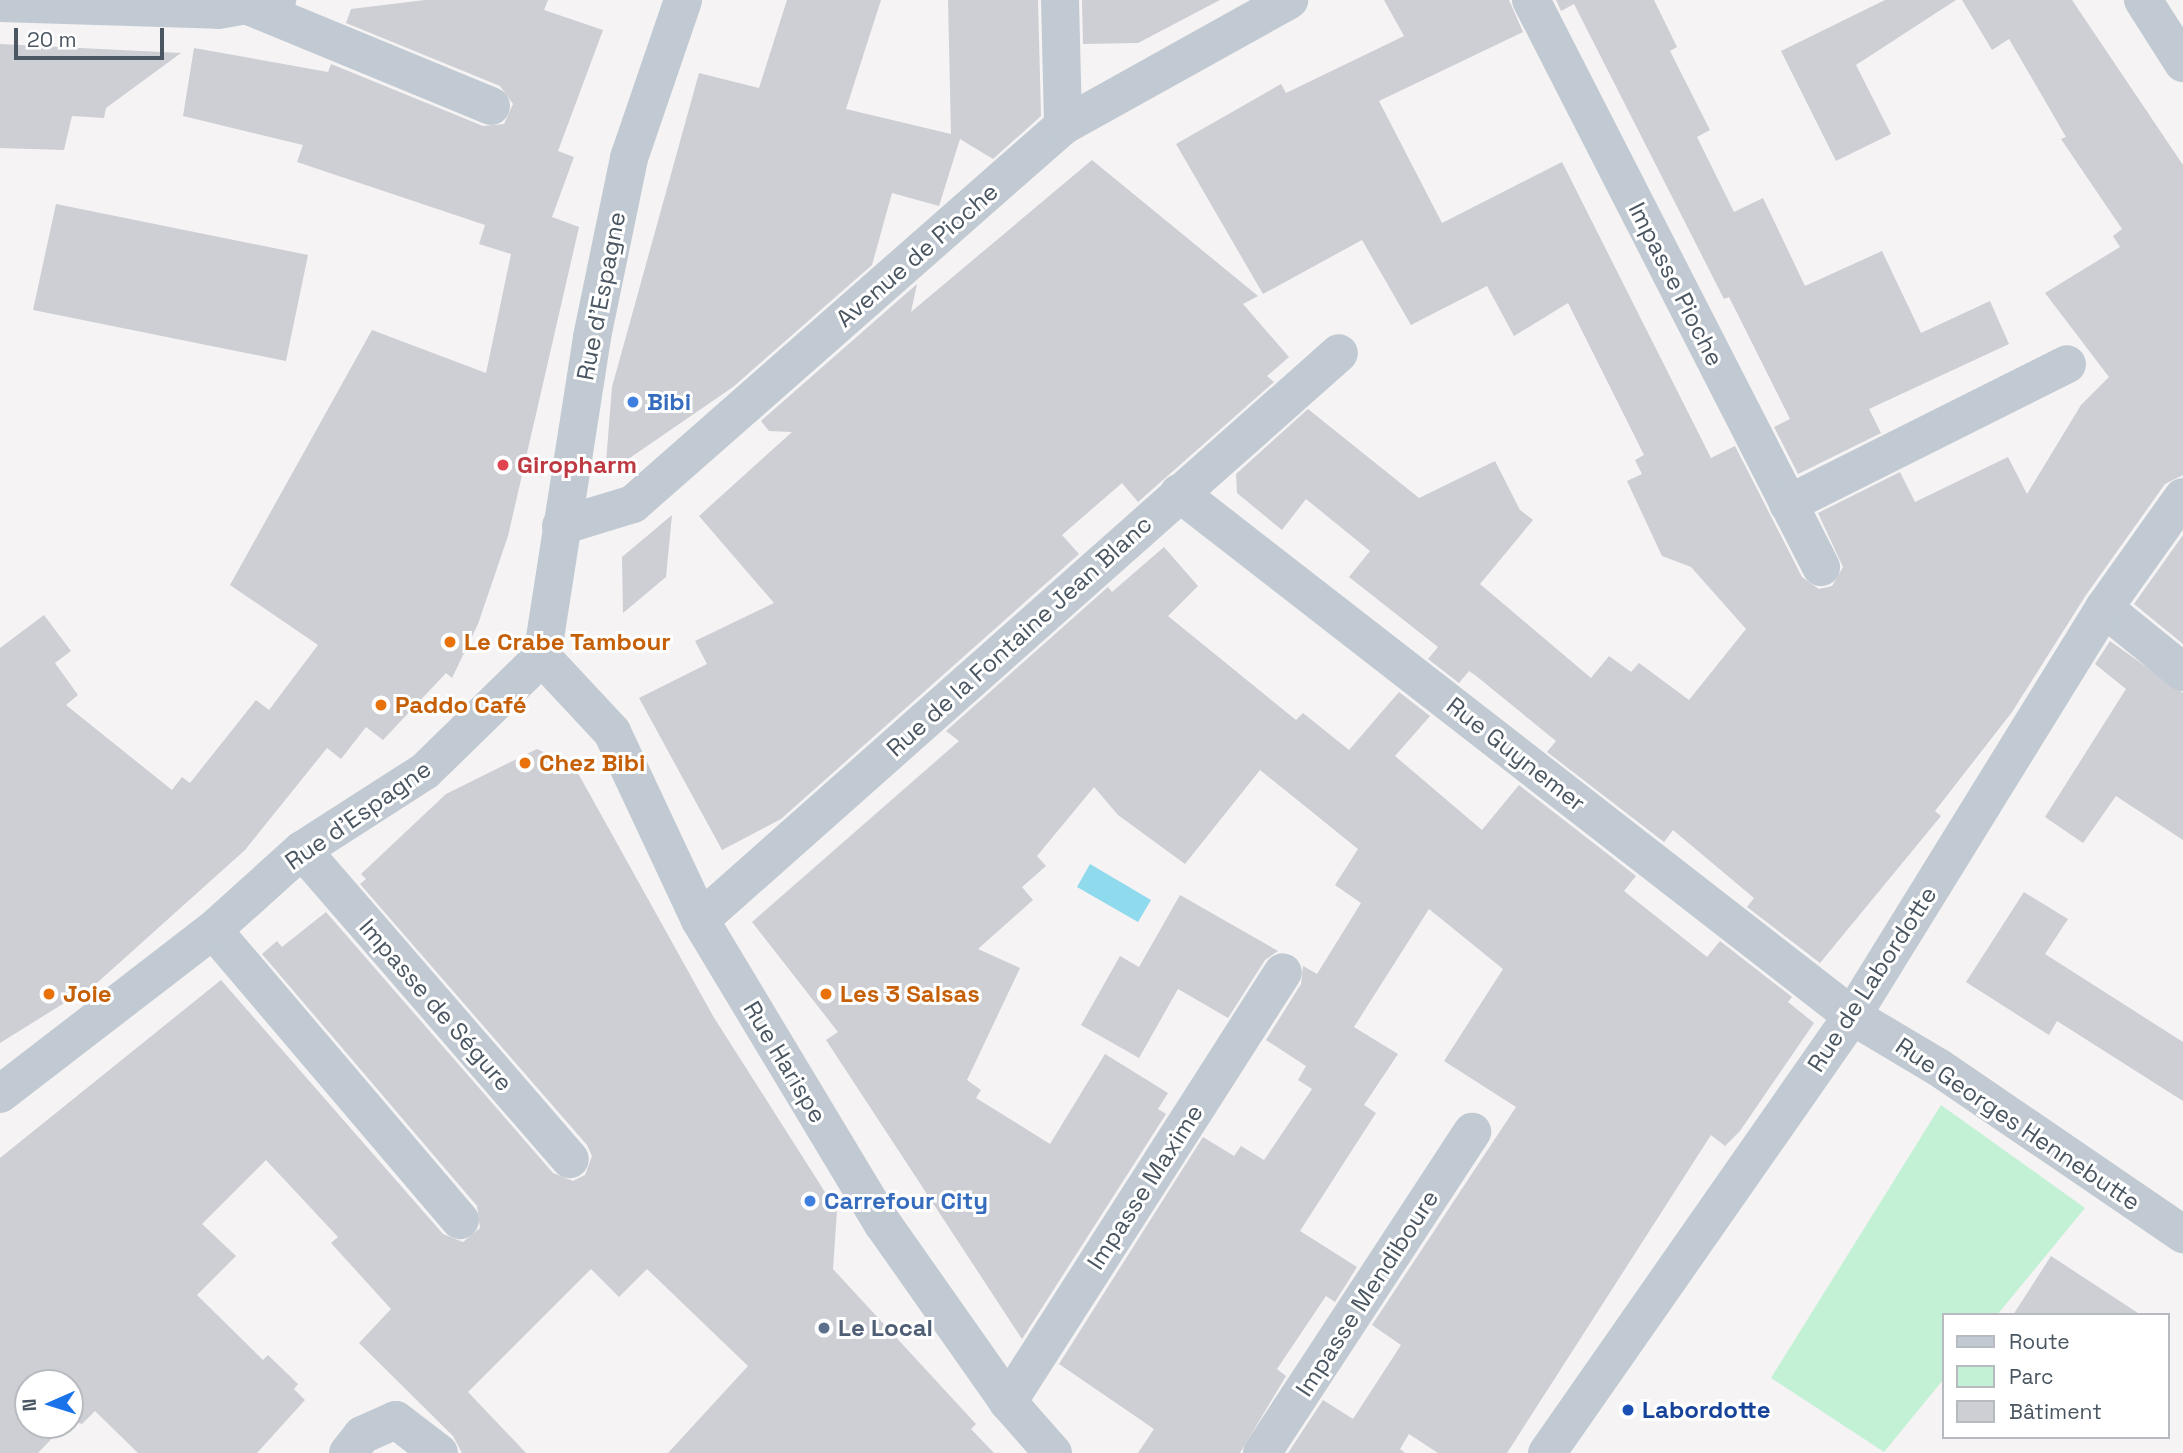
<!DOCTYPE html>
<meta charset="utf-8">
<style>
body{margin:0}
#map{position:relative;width:2183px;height:1453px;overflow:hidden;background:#f5f3f3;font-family:"Space Grotesk",sans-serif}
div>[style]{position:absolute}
.green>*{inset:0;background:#c3f1d5}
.water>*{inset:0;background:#90daee}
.building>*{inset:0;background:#cdcfd5}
.pedestrian>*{height:38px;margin:-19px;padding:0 19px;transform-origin:19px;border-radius:19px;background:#c1cad2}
.minor>*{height:38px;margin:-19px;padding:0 19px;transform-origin:19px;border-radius:19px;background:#c1cad2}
.dots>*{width:19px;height:19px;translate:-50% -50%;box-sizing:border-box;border:4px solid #fff;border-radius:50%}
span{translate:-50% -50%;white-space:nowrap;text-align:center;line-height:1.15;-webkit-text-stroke:6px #fff;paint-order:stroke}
.street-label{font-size:24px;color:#4a5661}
.shop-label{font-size:24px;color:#366cbe;font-weight:700}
.left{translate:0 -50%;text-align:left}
.health-label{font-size:24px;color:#be3a42;font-weight:700}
.food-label{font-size:24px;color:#c56008;font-weight:700}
.service-label{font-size:24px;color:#4e5e75;font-weight:700}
.transit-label{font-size:24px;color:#164399;font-weight:700}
.legend{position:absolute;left:1942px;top:1313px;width:228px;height:126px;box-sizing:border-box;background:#fff;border:2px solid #b7bbc0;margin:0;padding:9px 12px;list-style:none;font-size:21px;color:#4a5661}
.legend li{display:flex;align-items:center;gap:14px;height:35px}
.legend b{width:35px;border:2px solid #b7bbc0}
.north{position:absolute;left:14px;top:1369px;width:70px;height:70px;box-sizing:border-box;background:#fff;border:2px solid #b7bbc0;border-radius:50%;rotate:267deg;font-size:19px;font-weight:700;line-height:28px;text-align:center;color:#4a5661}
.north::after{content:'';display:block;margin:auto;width:24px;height:32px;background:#1a73e8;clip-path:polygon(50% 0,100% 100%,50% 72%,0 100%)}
.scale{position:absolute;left:14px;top:28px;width:150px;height:32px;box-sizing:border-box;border:4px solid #4a5661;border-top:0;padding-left:9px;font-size:21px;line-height:24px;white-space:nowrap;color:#4a5661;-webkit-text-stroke:5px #fff;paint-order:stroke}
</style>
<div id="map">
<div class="green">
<div style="clip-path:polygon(1941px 1105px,2085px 1208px,1997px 1315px,1943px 1315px,1943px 1380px,1884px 1452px,1771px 1378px)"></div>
</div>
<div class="water">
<div style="clip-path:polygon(1090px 864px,1151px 900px,1138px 922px,1077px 887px)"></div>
</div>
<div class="building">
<div style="clip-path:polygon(425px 0,548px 0,544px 10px,603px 30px,558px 151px,574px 157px,552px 217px,579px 227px,508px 536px,478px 624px,452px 678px,446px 673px,383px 740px,366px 727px,341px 759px,327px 748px,245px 850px,98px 982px,0 1043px,0 648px,44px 615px,71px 651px,55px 663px,78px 695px,66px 705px,172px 790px,182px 777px,190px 783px,256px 700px,269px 710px,318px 645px,230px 585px,372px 330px,486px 373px,511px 254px,479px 244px,485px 225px,297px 162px,303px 145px,183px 116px,194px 48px,328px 72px,331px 64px,483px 126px,504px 124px,513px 104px,500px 86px,346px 23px,351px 9px)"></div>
<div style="clip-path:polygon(787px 0,881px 0,846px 109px,951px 134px,948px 0,1038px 0,1041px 116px,993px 159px,960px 139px,939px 206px,892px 193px,872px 265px,733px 387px,605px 475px,612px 387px,699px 73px,759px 88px)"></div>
<div style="clip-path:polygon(1082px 0,1220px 0,1138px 43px,1083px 44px)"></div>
<div style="clip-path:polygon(1384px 0,1509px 0,1523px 32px,1379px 101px,1442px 223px,1562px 162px,1711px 458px,1735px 446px,1802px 577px,1819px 589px,1832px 586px,1843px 567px,1818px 513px,1900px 472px,1915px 502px,2008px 457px,2027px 494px,2081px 405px,2109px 377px,2045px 293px,2120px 247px,2113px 236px,2122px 229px,2061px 139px,2066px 137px,2009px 39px,1992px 50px,1962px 0,2072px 0,2183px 165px,2183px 475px,2165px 484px,2086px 595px,2012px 712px,1935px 811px,1941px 816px,1820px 963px,1747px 907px,1754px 898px,1673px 830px,1664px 842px,1547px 752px,1556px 741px,1475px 675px,1469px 671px,1459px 683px,1428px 659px,1438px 647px,1349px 577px,1370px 551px,1306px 499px,1282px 530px,1237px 493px,1236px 474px,1308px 409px,1419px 498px,1495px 461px,1520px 510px,1533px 520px,1480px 584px,1591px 678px,1609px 656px,1631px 672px,1639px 663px,1689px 700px,1746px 629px,1691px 567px,1662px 556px,1627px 481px,1642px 474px,1635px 460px,1644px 455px,1568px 303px,1514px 336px,1487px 286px,1411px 325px,1362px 240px,1263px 294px,1176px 144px,1281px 84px,1286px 93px,1404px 36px)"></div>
<div style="clip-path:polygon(1556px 0,1654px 0,1677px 47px,1670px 51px,1710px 130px,1697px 137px,1734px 212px,1763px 198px,1805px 286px,1882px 251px,1921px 333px,1990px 301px,2009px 344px,1869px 409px,1881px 433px,1798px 474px,1774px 427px,1790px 419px,1729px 297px,1724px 299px,1574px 4px,1561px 11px)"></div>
<div style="clip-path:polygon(1885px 0,1956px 0,1856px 65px,1891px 134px,1836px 161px,1781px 51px)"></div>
<div style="clip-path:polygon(0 44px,181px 53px,106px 108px,104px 118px,72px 116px,64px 150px,0 148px)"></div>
<div style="clip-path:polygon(1092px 160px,1258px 296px,1243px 304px,1289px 357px,1267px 376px,1274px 382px,1138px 502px,1122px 483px,1062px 535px,1079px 554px,781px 819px,722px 850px,639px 698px,707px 664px,695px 641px,774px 603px,699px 516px,792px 432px,769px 431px,761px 421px,917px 284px,911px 312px)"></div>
<div style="clip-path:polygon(56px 204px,308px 255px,286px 361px,33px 310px)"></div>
<div style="clip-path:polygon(672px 515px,666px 577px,623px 613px,622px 557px)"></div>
<div style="clip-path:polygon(2183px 535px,2183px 644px,2134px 604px)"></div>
<div style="clip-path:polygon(1164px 547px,1198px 586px,1168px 616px,1296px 720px,1303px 713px,1349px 750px,1399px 692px,1430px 716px,1395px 756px,1482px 830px,1519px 785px,1636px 876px,1624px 891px,1707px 957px,1720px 941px,1792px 997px,1788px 1002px,1814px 1023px,1740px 1131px,1725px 1146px,1711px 1135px,1507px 1453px,1438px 1453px,1409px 1434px,1400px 1449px,1405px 1453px,1288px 1453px,1323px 1400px,1353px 1419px,1401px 1345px,1372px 1325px,1516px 1107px,1444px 1061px,1503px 969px,1429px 909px,1354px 1027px,1398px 1054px,1364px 1105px,1376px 1113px,1300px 1231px,1357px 1267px,1335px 1302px,1326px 1296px,1277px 1369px,1286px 1376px,1240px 1453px,1138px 1453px,1154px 1429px,1059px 1364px,1203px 1137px,1234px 1156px,1241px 1146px,1264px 1160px,1312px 1089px,1298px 1080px,1306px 1066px,1266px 1040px,1301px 984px,1303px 966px,1317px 974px,1361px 903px,1335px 885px,1358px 849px,1260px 770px,1185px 864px,1118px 815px,1094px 787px,1037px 856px,1046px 866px,1022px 887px,1033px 900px,978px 949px,1020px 968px,967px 1080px,981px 1090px,976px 1098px,1050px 1144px,1105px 1054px,1168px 1093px,1158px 1109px,1166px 1114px,1022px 1339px,826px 1040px,838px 1032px,752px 922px,959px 741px,946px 731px,1108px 587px,1112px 592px)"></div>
<div style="clip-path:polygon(2110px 641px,2183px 693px,2183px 840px,2116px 796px,2083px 843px,2045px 817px,2126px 689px,2095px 664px)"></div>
<div style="clip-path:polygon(537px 749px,574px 766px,713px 1016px,837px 1211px,833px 1269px,976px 1424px,971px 1429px,994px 1453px,668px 1453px,748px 1366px,647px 1269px,619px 1297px,591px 1269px,468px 1392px,526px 1453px,462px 1453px,453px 1436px,359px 1343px,391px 1309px,331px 1243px,338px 1237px,266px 1160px,202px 1224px,236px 1256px,197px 1295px,263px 1360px,268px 1355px,298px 1384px,294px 1389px,305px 1400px,257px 1453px,138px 1453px,95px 1411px,82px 1424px,70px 1420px,70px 1383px,28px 1383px,28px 1425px,65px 1425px,38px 1453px,0 1453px,0 1158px,221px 980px,443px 1234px,463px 1242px,480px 1228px,477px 1206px,262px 954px,277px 941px,282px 947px,326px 912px,553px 1173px,573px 1181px,585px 1175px,592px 1156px,587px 1145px,360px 884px,366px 879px,361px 874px,446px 794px)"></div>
<div style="clip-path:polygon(2024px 892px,2068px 919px,2045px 954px,2183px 1042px,2183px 1101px,2057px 1021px,2049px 1035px,1966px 982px)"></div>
<div style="clip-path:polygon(1180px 895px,1278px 951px,1265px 960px,1228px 1018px,1178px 989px,1139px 1058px,1081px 1025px,1120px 956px,1139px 967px)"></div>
<div style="clip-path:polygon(2051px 1256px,2141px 1315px,2013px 1315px)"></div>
</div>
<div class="pedestrian">
<div style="left:1060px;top:0;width:126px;rotate:88.6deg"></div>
<div style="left:246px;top:5px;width:265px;rotate:22.4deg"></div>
</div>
<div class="minor">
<div style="left:1531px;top:0;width:637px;rotate:62.91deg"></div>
<div style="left:2143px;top:0;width:75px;rotate:57.6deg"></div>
<div style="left:0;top:3px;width:218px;rotate:1.8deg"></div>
<div style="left:218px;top:10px;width:60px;rotate:-9.6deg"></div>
<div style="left:1179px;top:493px;width:852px;rotate:37.85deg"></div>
<div style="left:1852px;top:1016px;width:100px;rotate:30.7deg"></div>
<div style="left:1938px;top:1067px;width:297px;rotate:34.3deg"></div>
<div style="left:1788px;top:504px;width:312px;rotate:-26.6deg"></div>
<div style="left:561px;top:526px;width:75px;rotate:-17deg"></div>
<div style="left:633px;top:504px;width:573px;rotate:-41.32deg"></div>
<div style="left:1063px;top:126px;width:259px;rotate:-29.1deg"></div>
<div style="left:2104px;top:608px;width:102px;rotate:39deg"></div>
<div style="left:542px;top:657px;width:103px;rotate:47deg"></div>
<div style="left:612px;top:732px;width:208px;rotate:64.9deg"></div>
<div style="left:700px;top:920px;width:355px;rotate:59deg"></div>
<div style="left:883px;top:1224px;width:218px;rotate:54.9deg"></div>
<div style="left:1008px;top:1402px;width:68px;rotate:48.6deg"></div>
<div style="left:302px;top:850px;width:409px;rotate:49.1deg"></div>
<div style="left:700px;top:920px;width:854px;rotate:-41.58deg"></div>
<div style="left:213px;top:930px;width:381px;rotate:49.6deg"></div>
<div style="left:0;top:1094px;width:269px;rotate:-37.6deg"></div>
<div style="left:213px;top:930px;width:120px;rotate:-42deg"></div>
<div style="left:302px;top:850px;width:146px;rotate:-32.7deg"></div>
<div style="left:425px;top:771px;width:163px;rotate:-44.3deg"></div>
<div style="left:542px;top:657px;width:324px;rotate:-81.1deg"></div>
<div style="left:592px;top:337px;width:183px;rotate:-78.3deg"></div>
<div style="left:629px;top:158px;width:167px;rotate:-71.1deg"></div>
<div style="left:1008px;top:1402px;width:510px;rotate:-57.4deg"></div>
<div style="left:348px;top:1453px;width:23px;rotate:-52deg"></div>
<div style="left:362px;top:1435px;width:37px;rotate:-24deg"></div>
<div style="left:396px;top:1420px;width:54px;rotate:37.5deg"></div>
<div style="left:1262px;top:1453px;width:384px;rotate:-56.8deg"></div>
<div style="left:1547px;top:1453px;width:533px;rotate:-55.09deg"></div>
<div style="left:1852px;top:1016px;width:480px;rotate:-58.3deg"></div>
<div style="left:2104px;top:608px;width:136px;rotate:-54.6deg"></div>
</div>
<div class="dots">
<div style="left:633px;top:402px;background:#3f7fe0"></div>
<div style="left:503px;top:465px;background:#e0444e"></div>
<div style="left:450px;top:642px;background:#e8710a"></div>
<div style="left:381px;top:705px;background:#e8710a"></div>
<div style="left:525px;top:763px;background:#e8710a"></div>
<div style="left:49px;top:994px;background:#e8710a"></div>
<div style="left:826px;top:994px;background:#e8710a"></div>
<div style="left:810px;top:1201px;background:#3f7fe0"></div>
<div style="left:824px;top:1328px;background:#5c6f8a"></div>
<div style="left:1628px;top:1410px;background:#1a4fb4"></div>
</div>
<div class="street-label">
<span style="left:917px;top:255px;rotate:-41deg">Avenue de Pioche</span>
<span style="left:1676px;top:284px;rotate:63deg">Impasse Pioche</span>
<span style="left:601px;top:296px;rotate:-79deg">Rue d'Espagne</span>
<span style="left:1019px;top:636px;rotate:-42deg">Rue de la Fontaine Jean Blanc</span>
<span style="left:1516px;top:754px;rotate:38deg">Rue Guynemer</span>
<span style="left:358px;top:815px;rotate:-35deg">Rue d'Espagne</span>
<span style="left:1872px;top:979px;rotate:-57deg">Rue de Labordotte</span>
<span style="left:436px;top:1005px;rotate:49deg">Impasse de Ségure</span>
<span style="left:785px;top:1062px;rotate:59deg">Rue Harispe</span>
<span style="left:2018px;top:1124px;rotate:34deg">Rue Georges Hennebutte</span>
<span style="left:1145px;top:1187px;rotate:-57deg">Impasse Maxime</span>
<span style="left:1367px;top:1293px;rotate:-57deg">Impasse Mendiboure</span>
</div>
<div class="shop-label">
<span class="left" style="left:647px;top:402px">Bibi</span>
<span class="left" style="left:824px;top:1201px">Carrefour City</span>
</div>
<div class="health-label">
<span class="left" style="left:517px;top:465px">Giropharm</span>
</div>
<div class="food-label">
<span class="left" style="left:464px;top:642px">Le Crabe Tambour</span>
<span class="left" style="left:395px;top:705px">Paddo Café</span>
<span class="left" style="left:539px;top:763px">Chez Bibi</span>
<span class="left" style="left:63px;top:994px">Joie</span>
<span class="left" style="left:840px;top:994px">Les 3 Salsas</span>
</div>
<div class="service-label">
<span class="left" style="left:838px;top:1328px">Le Local</span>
</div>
<div class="transit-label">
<span class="left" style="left:1642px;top:1410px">Labordotte</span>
</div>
<ul class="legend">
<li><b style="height:9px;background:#c1cad2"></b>Route</li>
<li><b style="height:19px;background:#c3f1d5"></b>Parc</li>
<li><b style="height:19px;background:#cdcfd5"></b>Bâtiment</li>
</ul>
<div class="north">N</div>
<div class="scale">20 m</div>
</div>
